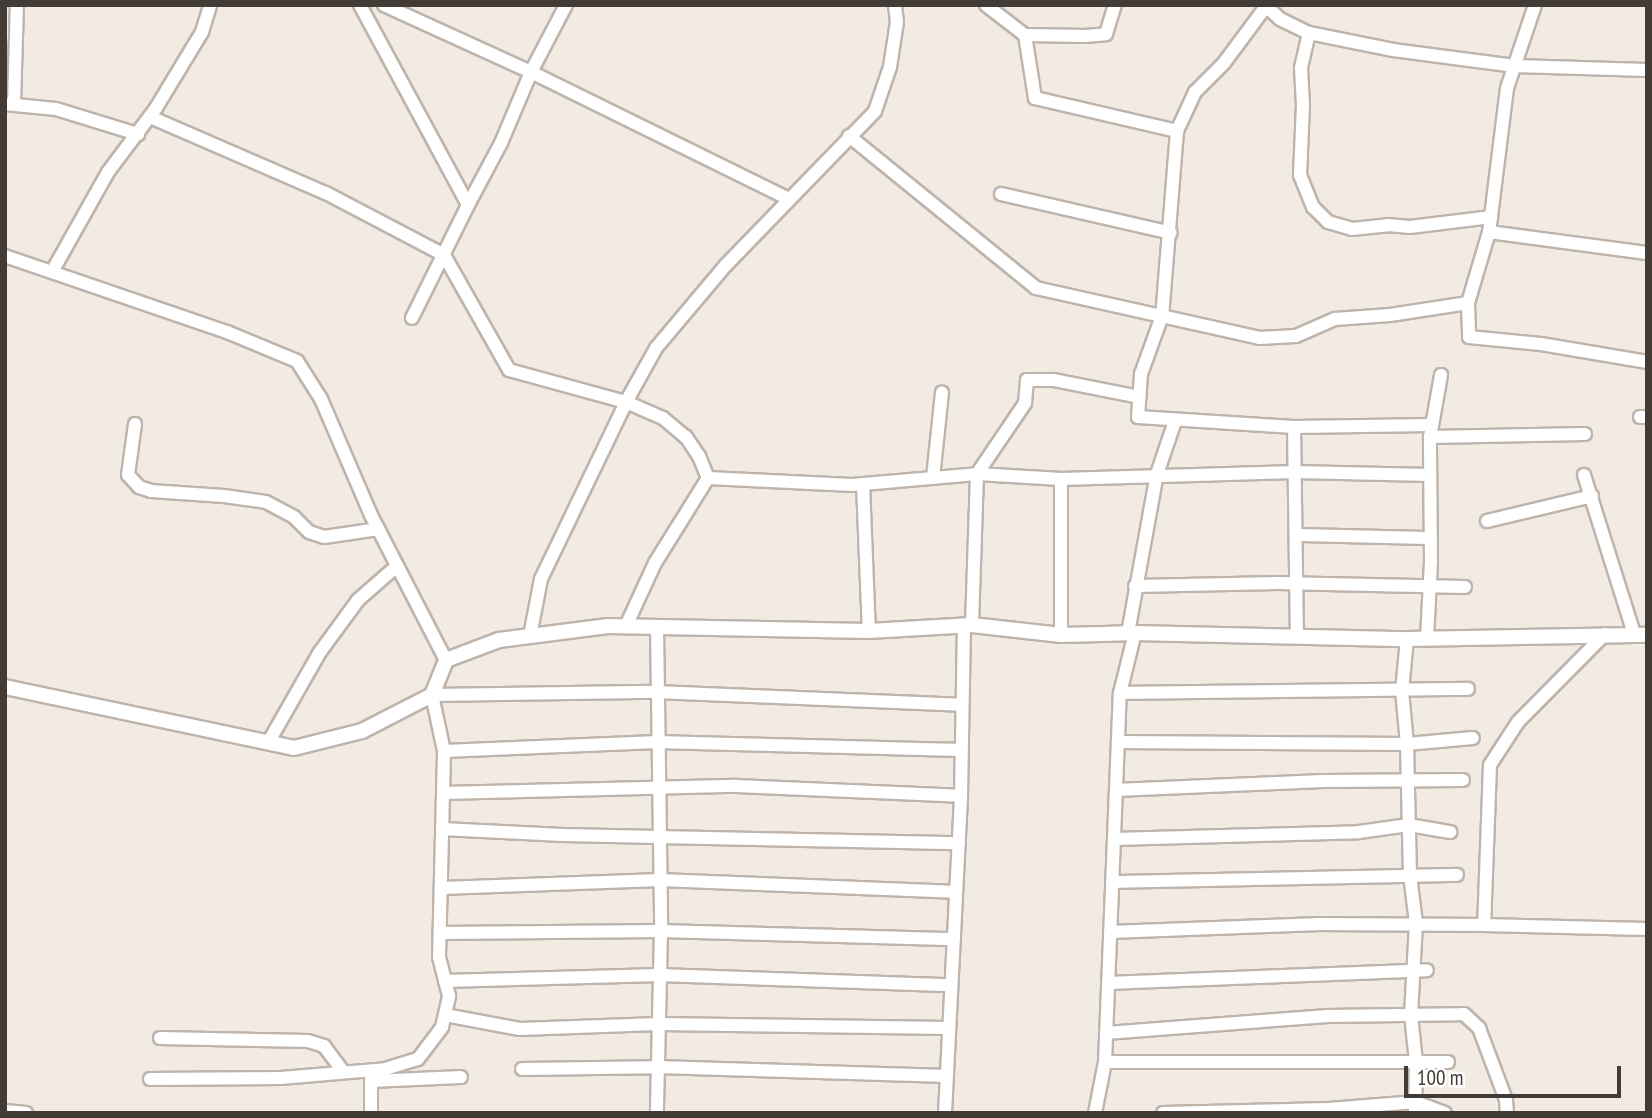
<!DOCTYPE html>
<style>
body{margin:0}
#map{position:relative;width:1652px;height:1118px;overflow:hidden;background:#f1ebe4;font-family:"PT Sans Narrow",sans-serif}
div>[style]{position:absolute}
.roads{filter:drop-shadow(2px 0 #bfb4ab) drop-shadow(-2px 0 #bfb4ab) drop-shadow(0 2px #bfb4ab) drop-shadow(0 -2px #bfb4ab)}
.minor>*{height:12px;margin:-6px;padding:0 6px;transform-origin:6px;border-radius:6px;background:#fff}
.tertiary>*{height:14px;margin:-7px;padding:0 7px;transform-origin:7px;border-radius:7px;background:#fff}
span{translate:-50% -50%;white-space:nowrap;text-align:center;line-height:1.15;-webkit-text-stroke:6px #fff;paint-order:stroke}
.frame{position:absolute;inset:0;border:7px solid #433b35;pointer-events:none}
.scale{position:absolute;left:1404px;top:1066px;width:217px;height:32px;box-sizing:border-box;border:4px solid #433b35;border-top:0;padding-left:9px;font-size:21px;line-height:24px;white-space:nowrap;color:#433b35;-webkit-text-stroke:5px #fff;paint-order:stroke}
</style>
<div id="map">
<div class="roads">
<div class="minor">
<div style="left:360px;top:5px;width:227px;rotate:61.6deg"></div>
<div style="left:468px;top:205px;width:126px;rotate:116.4deg"></div>
<div style="left:384px;top:5px;width:162px;rotate:24.5deg"></div>
<div style="left:531px;top:72px;width:288px;rotate:26.2deg"></div>
<div style="left:986px;top:5px;width:49px;rotate:37.6deg"></div>
<div style="left:1025px;top:35px;width:60px;rotate:1deg"></div>
<div style="left:1085px;top:36px;width:21px;rotate:-5deg"></div>
<div style="left:1106px;top:34px;width:30px;rotate:-73deg"></div>
<div style="left:1267px;top:5px;width:72px;rotate:126.6deg"></div>
<div style="left:1224px;top:63px;width:41px;rotate:135deg"></div>
<div style="left:1195px;top:92px;width:43px;rotate:114.8deg"></div>
<div style="left:1177px;top:131px;width:186px;rotate:94.6deg"></div>
<div style="left:1162px;top:316px;width:62px;rotate:109.9deg"></div>
<div style="left:1141px;top:374px;width:43px;rotate:94deg"></div>
<div style="left:1138px;top:417px;width:156px;rotate:3.7deg"></div>
<div style="left:1294px;top:427px;width:137px;rotate:-0.8deg"></div>
<div style="left:1535px;top:5px;width:88px;rotate:108.6deg"></div>
<div style="left:1507px;top:88px;width:145px;rotate:97.1deg"></div>
<div style="left:1489px;top:232px;width:74px;rotate:106.5deg"></div>
<div style="left:1468px;top:303px;width:34px;rotate:88deg"></div>
<div style="left:1469px;top:337px;width:72px;rotate:5.6deg"></div>
<div style="left:1541px;top:344px;width:108px;rotate:9.6deg"></div>
<div style="left:1266px;top:6px;width:19px;rotate:43deg"></div>
<div style="left:1280px;top:19px;width:32px;rotate:26deg"></div>
<div style="left:1309px;top:33px;width:86px;rotate:11.4deg"></div>
<div style="left:1393px;top:50px;width:123px;rotate:7.5deg"></div>
<div style="left:1515px;top:66px;width:132px;rotate:1.7deg"></div>
<div style="left:1309px;top:33px;width:36px;rotate:103deg"></div>
<div style="left:1301px;top:68px;width:36px;rotate:87deg"></div>
<div style="left:1303px;top:104px;width:71px;rotate:92.4deg"></div>
<div style="left:1300px;top:175px;width:35px;rotate:68deg"></div>
<div style="left:1313px;top:207px;width:21px;rotate:45deg"></div>
<div style="left:1328px;top:222px;width:25px;rotate:16deg"></div>
<div style="left:1352px;top:229px;width:36px;rotate:-6deg"></div>
<div style="left:1388px;top:225px;width:22px;rotate:5deg"></div>
<div style="left:1410px;top:227px;width:82px;rotate:-7deg"></div>
<div style="left:1025px;top:35px;width:64px;rotate:81deg"></div>
<div style="left:1035px;top:98px;width:146px;rotate:13.1deg"></div>
<div style="left:5px;top:104px;width:51px;rotate:5.6deg"></div>
<div style="left:56px;top:109px;width:86px;rotate:17deg"></div>
<div style="left:14px;top:104px;width:99px;rotate:-88.3deg"></div>
<div style="left:150px;top:117px;width:192px;rotate:23.4deg"></div>
<div style="left:326px;top:193px;width:133px;rotate:27.7deg"></div>
<div style="left:444px;top:255px;width:132px;rotate:60.5deg"></div>
<div style="left:509px;top:370px;width:121px;rotate:15.3deg"></div>
<div style="left:626px;top:402px;width:40px;rotate:23.4deg"></div>
<div style="left:663px;top:418px;width:30px;rotate:40deg"></div>
<div style="left:686px;top:437px;width:23px;rotate:56deg"></div>
<div style="left:699px;top:456px;width:24px;rotate:68deg"></div>
<div style="left:849px;top:136px;width:241px;rotate:39.1deg"></div>
<div style="left:1036px;top:288px;width:229px;rotate:12.6deg"></div>
<div style="left:1259px;top:338px;width:37px;rotate:-3deg"></div>
<div style="left:1296px;top:336px;width:43px;rotate:-23.6deg"></div>
<div style="left:1335px;top:319px;width:55px;rotate:-4.2deg"></div>
<div style="left:1390px;top:315px;width:79px;rotate:-8.7deg"></div>
<div style="left:1001px;top:194px;width:174px;rotate:12.9deg"></div>
<div style="left:468px;top:205px;width:70px;rotate:-62deg"></div>
<div style="left:501px;top:143px;width:77px;rotate:-67.1deg"></div>
<div style="left:531px;top:72px;width:76px;rotate:-62.4deg"></div>
<div style="left:1489px;top:232px;width:159px;rotate:7.6deg"></div>
<div style="left:5px;top:256px;width:235px;rotate:18.9deg"></div>
<div style="left:227px;top:332px;width:76px;rotate:22.5deg"></div>
<div style="left:297px;top:361px;width:45px;rotate:57.7deg"></div>
<div style="left:321px;top:399px;width:126px;rotate:66.7deg"></div>
<div style="left:371px;top:515px;width:163px;rotate:62.7deg"></div>
<div style="left:53px;top:270px;width:112px;rotate:-60.7deg"></div>
<div style="left:108px;top:172px;width:80px;rotate:-53.1deg"></div>
<div style="left:156px;top:108px;width:89px;rotate:-58.8deg"></div>
<div style="left:202px;top:32px;width:28px;rotate:-73deg"></div>
<div style="left:1640px;top:417px;width:7px"></div>
<div style="left:135px;top:424px;width:51px;rotate:97.8deg"></div>
<div style="left:128px;top:475px;width:16px;rotate:47deg"></div>
<div style="left:139px;top:487px;width:13px;rotate:18deg"></div>
<div style="left:151px;top:491px;width:73px;rotate:3.9deg"></div>
<div style="left:224px;top:496px;width:42px;rotate:8.1deg"></div>
<div style="left:266px;top:502px;width:32px;rotate:28deg"></div>
<div style="left:294px;top:517px;width:21px;rotate:45deg"></div>
<div style="left:309px;top:532px;width:16px;rotate:18deg"></div>
<div style="left:324px;top:537px;width:55px;rotate:-8.4deg"></div>
<div style="left:1294px;top:427px;width:210px;rotate:89.2deg"></div>
<div style="left:1430px;top:437px;width:155px;rotate:-1.1deg"></div>
<div style="left:1584px;top:475px;width:167px;rotate:72.5deg"></div>
<div style="left:708px;top:478px;width:144px;rotate:2.8deg"></div>
<div style="left:852px;top:485px;width:125px;rotate:-5deg"></div>
<div style="left:977px;top:474px;width:84px;rotate:3.4deg"></div>
<div style="left:1061px;top:479px;width:234px;rotate:-1.7deg"></div>
<div style="left:1295px;top:472px;width:135px;rotate:1.3deg"></div>
<div style="left:933px;top:478px;width:86px;rotate:-84deg"></div>
<div style="left:1061px;top:479px;width:156px;rotate:90deg"></div>
<div style="left:863px;top:484px;width:147px;rotate:87.7deg"></div>
<div style="left:1487px;top:521px;width:108px;rotate:-13.4deg"></div>
<div style="left:1296px;top:535px;width:135px;rotate:1.3deg"></div>
<div style="left:1135px;top:586px;width:143px;rotate:-1.2deg"></div>
<div style="left:1278px;top:583px;width:187px;rotate:1.2deg"></div>
<div style="left:972px;top:625px;width:151px;rotate:-88.1deg"></div>
<div style="left:977px;top:474px;width:86px;rotate:-55.9deg"></div>
<div style="left:1025px;top:403px;width:23px;rotate:-85deg"></div>
<div style="left:1027px;top:380px;width:27px"></div>
<div style="left:1054px;top:380px;width:87px;rotate:11.3deg"></div>
<div style="left:626px;top:626px;width:69px;rotate:-65.3deg"></div>
<div style="left:655px;top:563px;width:100px;rotate:-58.1deg"></div>
<div style="left:657px;top:626px;width:305px;rotate:89.2deg"></div>
<div style="left:661px;top:931px;width:182px;rotate:91.3deg"></div>
<div style="left:1128px;top:633px;width:162px;rotate:-79.7deg"></div>
<div style="left:1157px;top:474px;width:56px;rotate:-71.2deg"></div>
<div style="left:1605px;top:634px;width:124px;rotate:134.7deg"></div>
<div style="left:1518px;top:722px;width:51px;rotate:123.1deg"></div>
<div style="left:1490px;top:765px;width:160px;rotate:92.1deg"></div>
<div style="left:1484px;top:925px;width:163px;rotate:1.4deg"></div>
<div style="left:530px;top:636px;width:58px;rotate:-79.1deg"></div>
<div style="left:541px;top:579px;width:196px;rotate:-64.3deg"></div>
<div style="left:626px;top:402px;width:62px;rotate:-60.9deg"></div>
<div style="left:656px;top:348px;width:109px;rotate:-49.9deg"></div>
<div style="left:726px;top:265px;width:214px;rotate:-45.9deg"></div>
<div style="left:875px;top:111px;width:46px;rotate:-71.2deg"></div>
<div style="left:890px;top:67px;width:46px;rotate:-81.2deg"></div>
<div style="left:897px;top:22px;width:17px;rotate:-97deg"></div>
<div style="left:1427px;top:638px;width:76px;rotate:-87deg"></div>
<div style="left:1431px;top:562px;width:125px;rotate:-90.5deg"></div>
<div style="left:1430px;top:437px;width:63px;rotate:-79.9deg"></div>
<div style="left:1407px;top:639px;width:52px;rotate:95.5deg"></div>
<div style="left:1402px;top:691px;width:53px;rotate:84.6deg"></div>
<div style="left:1407px;top:744px;width:131px;rotate:88.7deg"></div>
<div style="left:1410px;top:875px;width:48px;rotate:82.9deg"></div>
<div style="left:1416px;top:923px;width:92px;rotate:93.1deg"></div>
<div style="left:1411px;top:1015px;width:47px;rotate:83.9deg"></div>
<div style="left:1416px;top:1062px;width:51px;rotate:91.1deg"></div>
<div style="left:1120px;top:693px;width:348px;rotate:-0.7deg"></div>
<div style="left:1118px;top:742px;width:289px;rotate:0.4deg"></div>
<div style="left:1407px;top:744px;width:66px;rotate:-5.2deg"></div>
<div style="left:268px;top:743px;width:105px;rotate:-60.3deg"></div>
<div style="left:320px;top:652px;width:64px;rotate:-53.8deg"></div>
<div style="left:358px;top:600px;width:52px;rotate:-41.1deg"></div>
<div style="left:444px;top:751px;width:213px;rotate:-2.4deg"></div>
<div style="left:657px;top:742px;width:304px;rotate:1.5deg"></div>
<div style="left:1116px;top:790px;width:207px;rotate:-2.5deg"></div>
<div style="left:1323px;top:781px;width:140px;rotate:-0.4deg"></div>
<div style="left:443px;top:793px;width:293px;rotate:-1.4deg"></div>
<div style="left:736px;top:786px;width:225px;rotate:2.5deg"></div>
<div style="left:442px;top:829px;width:121px;rotate:2.8deg"></div>
<div style="left:563px;top:835px;width:396px;rotate:1.2deg"></div>
<div style="left:1114px;top:839px;width:245px;rotate:-1.6deg"></div>
<div style="left:1359px;top:832px;width:50px;rotate:-8deg"></div>
<div style="left:1409px;top:825px;width:42px;rotate:9.7deg"></div>
<div style="left:1112px;top:882px;width:345px;rotate:-1.2deg"></div>
<div style="left:442px;top:888px;width:218px;rotate:-2.1deg"></div>
<div style="left:660px;top:880px;width:296px;rotate:2.3deg"></div>
<div style="left:1110px;top:932px;width:210px;rotate:-2.2deg"></div>
<div style="left:1320px;top:924px;width:164px;rotate:0.3deg"></div>
<div style="left:440px;top:933px;width:221px;rotate:-0.5deg"></div>
<div style="left:661px;top:931px;width:293px;rotate:1.6deg"></div>
<div style="left:445px;top:981px;width:214px;rotate:-1.6deg"></div>
<div style="left:659px;top:975px;width:292px;rotate:2deg"></div>
<div style="left:1108px;top:983px;width:319px;rotate:-2.3deg"></div>
<div style="left:445px;top:1015px;width:76px;rotate:10.6deg"></div>
<div style="left:520px;top:1029px;width:138px;rotate:-2.1deg"></div>
<div style="left:658px;top:1024px;width:291px;rotate:0.8deg"></div>
<div style="left:1106px;top:1033px;width:222px;rotate:-4.4deg"></div>
<div style="left:1327px;top:1016px;width:137px;rotate:-0.8deg"></div>
<div style="left:1464px;top:1014px;width:21px;rotate:43deg"></div>
<div style="left:1479px;top:1028px;width:77px;rotate:69.4deg"></div>
<div style="left:1506px;top:1100px;width:13px;rotate:86deg"></div>
<div style="left:160px;top:1038px;width:148px;rotate:1.2deg"></div>
<div style="left:308px;top:1041px;width:17px;rotate:17deg"></div>
<div style="left:324px;top:1046px;width:31px;rotate:53deg"></div>
<div style="left:1105px;top:1062px;width:343px"></div>
<div style="left:522px;top:1069px;width:136px;rotate:-0.8deg"></div>
<div style="left:658px;top:1067px;width:289px;rotate:1.8deg"></div>
<div style="left:371px;top:1074px;width:39px;rotate:90deg"></div>
<div style="left:150px;top:1079px;width:131px;rotate:-0.4deg"></div>
<div style="left:281px;top:1078px;width:104px;rotate:-4.9deg"></div>
<div style="left:385px;top:1069px;width:34px;rotate:-17deg"></div>
<div style="left:418px;top:1059px;width:40px;rotate:-53deg"></div>
<div style="left:442px;top:1027px;width:32px;rotate:-77deg"></div>
<div style="left:449px;top:996px;width:40px;rotate:-104.4deg"></div>
<div style="left:439px;top:957px;width:206px;rotate:-88.6deg"></div>
<div style="left:444px;top:751px;width:57px;rotate:-102.1deg"></div>
<div style="left:432px;top:695px;width:224px;rotate:-0.8deg"></div>
<div style="left:656px;top:692px;width:306px;rotate:2.4deg"></div>
<div style="left:371px;top:1081px;width:90px;rotate:-2.5deg"></div>
<div style="left:5px;top:1111px;width:21px;rotate:5deg"></div>
<div style="left:945px;top:1113px;width:317px;rotate:-87.1deg"></div>
<div style="left:961px;top:796px;width:170px;rotate:-89deg"></div>
<div style="left:1095px;top:1113px;width:52px;rotate:-78.9deg"></div>
<div style="left:1105px;top:1062px;width:369px;rotate:-87.7deg"></div>
<div style="left:1120px;top:693px;width:62px;rotate:-76deg"></div>
<div style="left:1163px;top:1113px;width:166px;rotate:-1.4deg"></div>
<div style="left:1329px;top:1109px;width:87px;rotate:-4.6deg"></div>
<div style="left:1416px;top:1102px;width:31px;rotate:21deg"></div>
</div>
<div class="tertiary">
<div style="left:5px;top:687px;width:295px;rotate:11.9deg"></div>
<div style="left:294px;top:748px;width:70px;rotate:-14deg"></div>
<div style="left:362px;top:731px;width:79px;rotate:-27.2deg"></div>
<div style="left:432px;top:695px;width:38px;rotate:-68deg"></div>
<div style="left:446px;top:660px;width:57px;rotate:-20.7deg"></div>
<div style="left:499px;top:640px;width:110px;rotate:-7.3deg"></div>
<div style="left:608px;top:626px;width:261px;rotate:1.1deg"></div>
<div style="left:869px;top:631px;width:103px;rotate:-3.3deg"></div>
<div style="left:972px;top:625px;width:90px;rotate:6.4deg"></div>
<div style="left:1061px;top:635px;width:74px;rotate:-1.5deg"></div>
<div style="left:1135px;top:633px;width:272px;rotate:1.3deg"></div>
<div style="left:1407px;top:639px;width:240px;rotate:-1deg"></div>
</div>
</div>
<div class="frame"></div>
<div class="scale">100 m</div>
</div>
